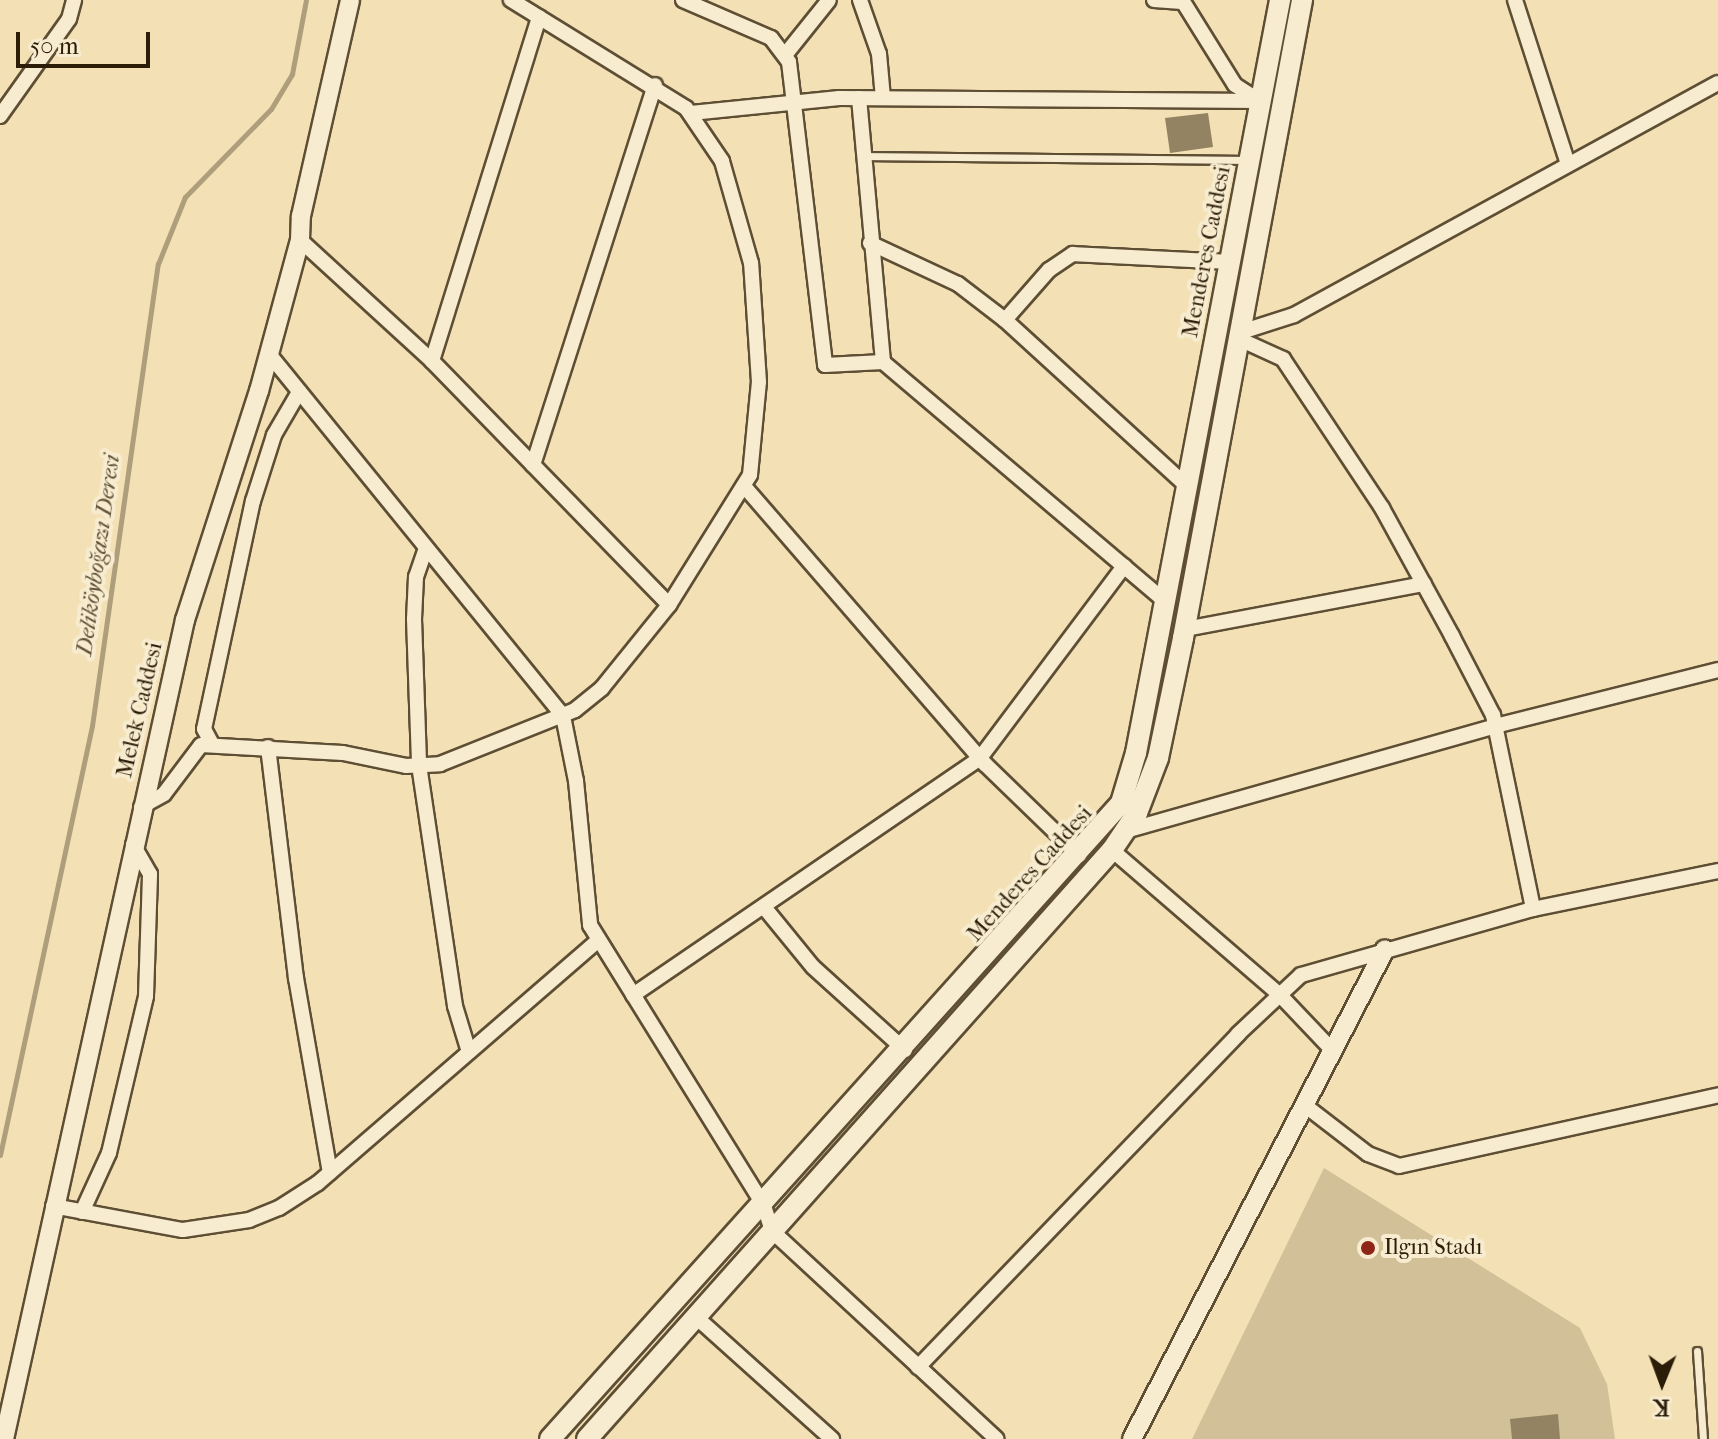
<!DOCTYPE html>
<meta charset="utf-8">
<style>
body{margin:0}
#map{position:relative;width:1718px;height:1439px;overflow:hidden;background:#f3e1b5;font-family:"IM FELL French Canon",serif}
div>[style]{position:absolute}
.green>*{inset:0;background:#d1c098}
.stream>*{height:5px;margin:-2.5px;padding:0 2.5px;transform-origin:2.5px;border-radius:2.5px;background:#af9e7b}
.building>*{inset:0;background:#938362}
.roads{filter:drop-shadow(2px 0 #5e4e34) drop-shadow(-2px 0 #5e4e34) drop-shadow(0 2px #5e4e34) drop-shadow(0 -2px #5e4e34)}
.service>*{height:7px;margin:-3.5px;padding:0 3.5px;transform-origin:3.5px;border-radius:3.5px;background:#f7eccf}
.minor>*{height:14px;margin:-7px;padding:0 7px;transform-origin:7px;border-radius:7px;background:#f7eccf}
.tertiary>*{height:18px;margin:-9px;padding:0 9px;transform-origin:9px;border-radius:9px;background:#f7eccf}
.secondary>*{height:20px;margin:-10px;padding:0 10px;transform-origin:10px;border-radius:10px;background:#f7eccf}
.dots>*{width:22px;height:22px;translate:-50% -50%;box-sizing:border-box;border:4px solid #f7eccf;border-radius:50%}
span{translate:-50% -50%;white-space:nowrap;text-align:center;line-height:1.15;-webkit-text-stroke:8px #f7eccf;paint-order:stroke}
.street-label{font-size:22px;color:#2c1d09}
.poi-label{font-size:22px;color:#2c1d09}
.left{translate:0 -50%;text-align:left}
.water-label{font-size:24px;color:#605137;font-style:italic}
.north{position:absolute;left:1622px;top:1343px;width:80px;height:80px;-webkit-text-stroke:6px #f7eccf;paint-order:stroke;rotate:181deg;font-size:22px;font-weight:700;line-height:32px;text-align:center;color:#2c1d09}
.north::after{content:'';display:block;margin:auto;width:28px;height:36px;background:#2c1d09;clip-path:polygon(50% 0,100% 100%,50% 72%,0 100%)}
.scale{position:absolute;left:16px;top:32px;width:134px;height:36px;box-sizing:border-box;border:4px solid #2c1d09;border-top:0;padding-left:10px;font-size:24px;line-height:28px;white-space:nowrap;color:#2c1d09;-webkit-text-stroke:6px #f7eccf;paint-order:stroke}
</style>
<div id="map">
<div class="green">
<div style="clip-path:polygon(1324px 1168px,1580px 1328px,1607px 1384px,1615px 1439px,1192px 1439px)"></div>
</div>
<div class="stream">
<div style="left:0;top:1155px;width:439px;rotate:-77.9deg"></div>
<div style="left:92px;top:726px;width:467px;rotate:-81.9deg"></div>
<div style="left:158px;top:264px;width:72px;rotate:-68.1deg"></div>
<div style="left:185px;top:197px;width:123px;rotate:-45.7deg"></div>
<div style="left:271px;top:109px;width:41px;rotate:-59deg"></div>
<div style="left:292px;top:74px;width:75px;rotate:-79.3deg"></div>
</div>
<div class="building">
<div style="clip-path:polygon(1208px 113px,1213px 147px,1170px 153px,1165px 118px)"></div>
<div style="clip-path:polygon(1558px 1414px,1560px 1439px,1512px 1439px,1510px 1419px)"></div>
</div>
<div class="roads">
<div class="service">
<div style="left:863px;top:156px;width:384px;rotate:0.6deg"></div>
<div style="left:1697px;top:1351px;width:88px;rotate:86.1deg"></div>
</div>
<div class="minor">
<div style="left:683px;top:0;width:96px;rotate:23.4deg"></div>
<div style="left:771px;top:38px;width:30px;rotate:53deg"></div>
<div style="left:789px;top:62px;width:305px;rotate:83.2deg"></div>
<div style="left:825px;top:365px;width:58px;rotate:-3deg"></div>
<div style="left:860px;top:0;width:57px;rotate:70.6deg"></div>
<div style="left:879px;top:54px;width:44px;rotate:84.8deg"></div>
<div style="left:1154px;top:0;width:28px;rotate:4deg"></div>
<div style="left:1182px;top:0;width:100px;rotate:58.1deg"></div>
<div style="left:1235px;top:85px;width:30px;rotate:33deg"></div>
<div style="left:1515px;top:0;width:172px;rotate:72.1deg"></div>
<div style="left:785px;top:55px;width:70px;rotate:-51.3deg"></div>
<div style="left:859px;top:98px;width:265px;rotate:84.8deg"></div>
<div style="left:883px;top:362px;width:370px;rotate:40.3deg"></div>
<div style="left:691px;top:113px;width:149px;rotate:-5.8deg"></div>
<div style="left:839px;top:98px;width:421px;rotate:0.4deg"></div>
<div style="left:0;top:116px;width:119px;rotate:-54.6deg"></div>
<div style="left:69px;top:19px;width:20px;rotate:-75deg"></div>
<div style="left:300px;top:240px;width:179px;rotate:42.5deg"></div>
<div style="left:432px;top:361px;width:340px;rotate:45.8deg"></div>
<div style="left:870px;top:243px;width:97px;rotate:25deg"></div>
<div style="left:958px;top:284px;width:59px;rotate:37.5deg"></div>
<div style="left:1005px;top:320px;width:67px;rotate:-48.7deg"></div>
<div style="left:1049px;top:270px;width:29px;rotate:-34deg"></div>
<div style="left:1073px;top:254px;width:156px;rotate:2.9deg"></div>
<div style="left:1005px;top:320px;width:246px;rotate:42.4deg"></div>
<div style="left:1238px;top:333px;width:59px;rotate:-17.8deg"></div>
<div style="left:1294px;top:315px;width:483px;rotate:-28.7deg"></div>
<div style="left:1237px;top:338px;width:51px;rotate:24.5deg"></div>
<div style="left:1283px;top:359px;width:179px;rotate:56.4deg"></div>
<div style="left:1382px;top:508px;width:146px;rotate:61.3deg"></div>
<div style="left:1452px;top:636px;width:89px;rotate:62.6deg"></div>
<div style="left:1493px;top:715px;width:198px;rotate:78.3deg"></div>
<div style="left:269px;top:354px;width:466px;rotate:50.9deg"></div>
<div style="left:563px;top:716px;width:66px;rotate:78.7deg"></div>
<div style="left:576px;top:781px;width:145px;rotate:84.4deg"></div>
<div style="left:590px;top:925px;width:331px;rotate:58.2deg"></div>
<div style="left:764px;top:1206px;width:26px;rotate:72deg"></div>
<div style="left:772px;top:1231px;width:306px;rotate:42.8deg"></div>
<div style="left:432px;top:361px;width:360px;rotate:-72.7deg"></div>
<div style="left:533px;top:465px;width:399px;rotate:-72.2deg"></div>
<div style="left:744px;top:486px;width:368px;rotate:49.1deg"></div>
<div style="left:985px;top:764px;width:131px;rotate:44.1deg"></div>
<div style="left:426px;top:548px;width:31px;rotate:109deg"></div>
<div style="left:416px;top:577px;width:42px;rotate:92.7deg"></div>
<div style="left:414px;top:619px;width:146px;rotate:88deg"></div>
<div style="left:419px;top:765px;width:244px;rotate:81.5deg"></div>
<div style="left:455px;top:1006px;width:48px;rotate:73.1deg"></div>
<div style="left:1185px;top:629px;width:243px;rotate:-10.7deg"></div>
<div style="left:212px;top:744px;width:17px;rotate:-118deg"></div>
<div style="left:204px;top:729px;width:233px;rotate:-77.9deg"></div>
<div style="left:253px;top:501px;width:69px;rotate:-72.3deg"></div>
<div style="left:274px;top:435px;width:50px;rotate:-59.8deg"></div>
<div style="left:268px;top:747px;width:233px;rotate:83.1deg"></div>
<div style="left:296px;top:978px;width:197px;rotate:80.1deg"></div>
<div style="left:141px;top:807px;width:26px;rotate:-29deg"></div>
<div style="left:164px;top:794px;width:61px;rotate:-52.9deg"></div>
<div style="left:201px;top:745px;width:142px;rotate:3.2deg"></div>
<div style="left:343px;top:753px;width:64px;rotate:11.7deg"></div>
<div style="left:406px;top:766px;width:34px;rotate:-3deg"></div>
<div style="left:440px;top:764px;width:145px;rotate:-21.8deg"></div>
<div style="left:575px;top:710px;width:35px;rotate:-39deg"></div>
<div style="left:602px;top:688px;width:107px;rotate:-51.1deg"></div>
<div style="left:669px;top:605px;width:153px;rotate:-58.1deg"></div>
<div style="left:750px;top:475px;width:93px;rotate:-84.5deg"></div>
<div style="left:759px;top:382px;width:119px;rotate:-93.8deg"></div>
<div style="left:751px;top:263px;width:106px;rotate:-105.9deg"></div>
<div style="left:722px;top:161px;width:64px;rotate:-124.2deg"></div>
<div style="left:686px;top:108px;width:206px;rotate:-148.3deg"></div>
<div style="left:1125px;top:831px;width:385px;rotate:-15.8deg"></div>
<div style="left:1495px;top:726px;width:230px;rotate:-14.1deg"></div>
<div style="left:1112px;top:850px;width:221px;rotate:40.8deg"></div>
<div style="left:1279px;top:994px;width:80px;rotate:46.5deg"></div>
<div style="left:764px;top:907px;width:77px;rotate:50.8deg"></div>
<div style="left:813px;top:967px;width:124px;rotate:42.1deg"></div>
<div style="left:633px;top:995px;width:420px;rotate:-34.3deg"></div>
<div style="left:980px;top:758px;width:240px;rotate:-53.1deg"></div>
<div style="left:1307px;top:1107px;width:77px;rotate:37.6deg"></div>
<div style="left:1368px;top:1154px;width:33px;rotate:21deg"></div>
<div style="left:1399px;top:1166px;width:327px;rotate:-12.5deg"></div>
<div style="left:53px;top:1206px;width:132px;rotate:10.5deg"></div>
<div style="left:183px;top:1230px;width:67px;rotate:-8.6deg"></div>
<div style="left:249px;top:1220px;width:32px;rotate:-22deg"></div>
<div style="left:279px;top:1208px;width:46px;rotate:-32.7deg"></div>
<div style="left:318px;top:1183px;width:371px;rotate:-40.9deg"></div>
<div style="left:82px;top:1212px;width:65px;rotate:-65.4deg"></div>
<div style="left:109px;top:1153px;width:161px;rotate:-76.7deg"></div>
<div style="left:146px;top:996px;width:122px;rotate:-88.1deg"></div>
<div style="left:150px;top:874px;width:34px;rotate:-120deg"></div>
<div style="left:696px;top:1317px;width:183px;rotate:41.9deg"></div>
<div style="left:918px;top:1367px;width:462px;rotate:-46.1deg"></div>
<div style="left:1238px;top:1034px;width:86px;rotate:-43.1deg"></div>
<div style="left:1301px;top:975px;width:241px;rotate:-15.9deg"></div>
<div style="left:1533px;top:909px;width:189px;rotate:-11.6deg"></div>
</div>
<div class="tertiary">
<div style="left:4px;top:1439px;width:839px;rotate:-77.54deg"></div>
<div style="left:185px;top:620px;width:241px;rotate:-72.1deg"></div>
<div style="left:259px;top:391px;width:156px;rotate:-74.8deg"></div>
<div style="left:300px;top:240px;width:24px;rotate:-88deg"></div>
<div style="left:301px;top:216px;width:221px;rotate:-77.2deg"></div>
<div style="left:1132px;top:1439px;width:551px;rotate:-62.69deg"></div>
</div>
<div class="secondary">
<div style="left:550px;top:1439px;width:855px;rotate:-48.08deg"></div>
<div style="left:1121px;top:803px;width:52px;rotate:-73.3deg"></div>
<div style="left:1136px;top:753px;width:767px;rotate:-79.17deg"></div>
<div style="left:587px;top:1439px;width:789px;rotate:-48.29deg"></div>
<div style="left:1112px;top:850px;width:45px;rotate:-56deg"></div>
<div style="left:1137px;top:813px;width:59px;rotate:-69.1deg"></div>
<div style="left:1158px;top:758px;width:123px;rotate:-78.2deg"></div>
<div style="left:1183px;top:638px;width:649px;rotate:-79.43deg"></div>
</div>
</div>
<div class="dots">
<div style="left:1368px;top:1248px;background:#8f2418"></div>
</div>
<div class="street-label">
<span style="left:1207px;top:252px;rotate:-79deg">Menderes Caddesi</span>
<span style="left:140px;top:710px;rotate:-77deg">Melek Caddesi</span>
<span style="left:1030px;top:874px;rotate:-48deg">Menderes Caddesi</span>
</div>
<div class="poi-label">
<span class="left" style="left:1384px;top:1248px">Ilgın Stadı</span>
</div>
<div class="water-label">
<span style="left:98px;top:555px;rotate:-82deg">Deliköyboğazı Deresi</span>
</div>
<div class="north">K</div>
<div class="scale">50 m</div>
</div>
